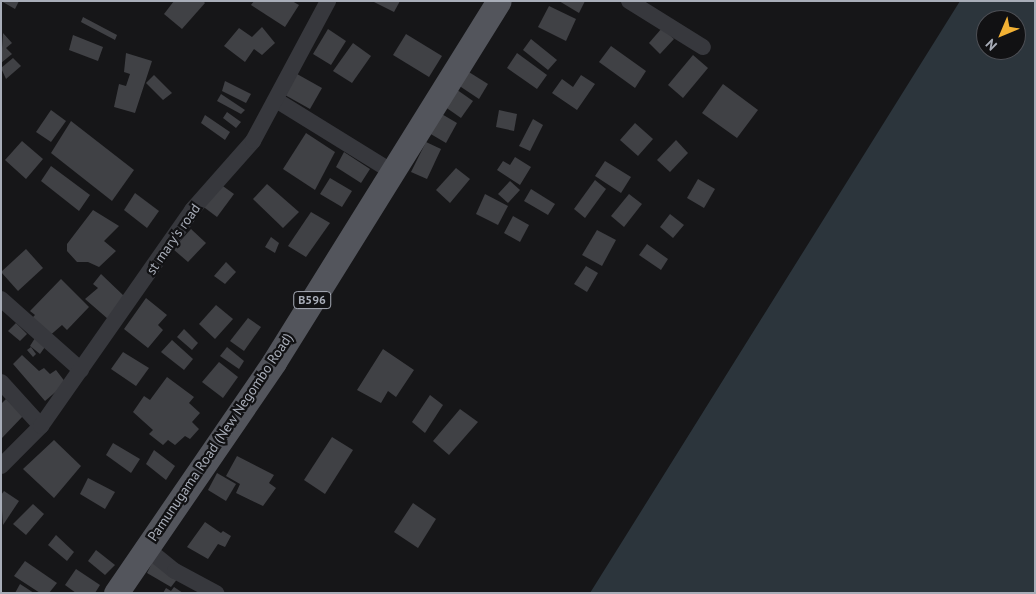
<!DOCTYPE html>
<style>
body{margin:0}
#map{position:relative;width:1036px;height:594px;overflow:hidden;background:#161618;font-family:"PT Sans",sans-serif}
div>[style]{position:absolute}
.water>*{inset:0;background:#2c353c}
.building>*{inset:0;background:#404145}
.minor>*{height:16px;margin:-8px;padding:0 8px;transform-origin:8px;border-radius:8px;background:#37383d}
.primary>*{height:25px;margin:-12.5px;padding:0 12.5px;transform-origin:12.5px;border-radius:12.5px;background:#53555c}
span{translate:-50% -50%;white-space:nowrap;text-align:center;line-height:1.15;-webkit-text-stroke:4.5px #111113;paint-order:stroke}
.shield-label span{padding:1px 4px;background:#111113;border:1px solid;border-radius:4px;-webkit-text-stroke-width:0}
.shield-label{font-size:12px;color:#a8adb8;font-weight:700}
.street-label{font-size:14px;color:#a8adb8}
.frame{position:absolute;inset:0;border:2px solid #a8adb8;pointer-events:none}
.north{position:absolute;left:976px;top:10px;width:50px;height:50px;box-sizing:border-box;background:#111113;border:1px solid #4d4f55;border-radius:50%;rotate:225deg;font-size:14px;font-weight:700;line-height:20px;text-align:center;color:#a8adb8}
.north::after{content:'';display:block;margin:auto;width:18px;height:22px;background:#f2b134;clip-path:polygon(50% 0,100% 100%,50% 72%,0 100%)}
</style>
<div id="map">
<div class="water">
<div style="clip-path:polygon(evenodd,960px 1px,1035px 1px,1035px 593px,590px 593px,960px 1px,986px 20px,1016px 20px,1016px 50px,986px 50px,986px 20px)"></div>
</div>
<div class="building">
<div style="clip-path:polygon(1px 1px,19px 1px,15px 9px)"></div>
<div style="clip-path:polygon(174px 1px,203px 1px,205px 3px,182px 29px,164px 14px)"></div>
<div style="clip-path:polygon(254px 1px,292px 1px,299px 5px,285px 27px,251px 5px)"></div>
<div style="clip-path:polygon(372px 1px,400px 1px,394px 12px)"></div>
<div style="clip-path:polygon(559px 1px,585px 1px,579px 13px)"></div>
<div style="clip-path:polygon(549px 6px,576px 19px,566px 41px,538px 27px)"></div>
<div style="clip-path:polygon(83px 17px,117px 35px,115px 40px,81px 22px)"></div>
<div style="clip-path:polygon(262px 27px,275px 43px,262px 55px,254px 49px,245px 62px,224px 46px,239px 28px,252px 37px)"></div>
<div style="clip-path:polygon(662px 28px,674px 39px,660px 54px,649px 43px)"></div>
<div style="clip-path:polygon(328px 29px,346px 41px,331px 65px,313px 54px)"></div>
<div style="clip-path:polygon(3px 33px,12px 43px,6px 48px,12px 54px,1px 63px)"></div>
<div style="clip-path:polygon(406px 34px,442px 56px,429px 77px,393px 55px)"></div>
<div style="clip-path:polygon(73px 35px,103px 47px,98px 61px,69px 50px)"></div>
<div style="clip-path:polygon(531px 39px,557px 60px,548px 70px,523px 50px)"></div>
<div style="clip-path:polygon(353px 43px,371px 56px,352px 83px,333px 71px)"></div>
<div style="clip-path:polygon(611px 46px,646px 71px,635px 88px,599px 62px)"></div>
<div style="clip-path:polygon(126px 53px,152px 61px,135px 113px,114px 107px,119px 84px,126px 86px,130px 74px,124px 72px)"></div>
<div style="clip-path:polygon(517px 53px,547px 75px,537px 89px,507px 68px)"></div>
<div style="clip-path:polygon(693px 55px,708px 68px,683px 98px,668px 85px)"></div>
<div style="clip-path:polygon(13px 58px,21px 66px,6px 79px,1px 68px)"></div>
<div style="clip-path:polygon(464px 69px,488px 84px,479px 99px,455px 83px)"></div>
<div style="clip-path:polygon(297px 74px,322px 88px,310px 109px,285px 95px)"></div>
<div style="clip-path:polygon(154px 75px,172px 93px,163px 100px,146px 83px)"></div>
<div style="clip-path:polygon(581px 75px,595px 84px,577px 110px,552px 93px,562px 79px,573px 87px)"></div>
<div style="clip-path:polygon(225px 81px,251px 94px,246px 103px,222px 91px)"></div>
<div style="clip-path:polygon(723px 84px,758px 110px,737px 138px,702px 113px)"></div>
<div style="clip-path:polygon(453px 87px,473px 101px,461px 118px,441px 104px)"></div>
<div style="clip-path:polygon(221px 94px,245px 110px,241px 114px,217px 101px)"></div>
<div style="clip-path:polygon(51px 110px,66px 121px,51px 142px,36px 132px)"></div>
<div style="clip-path:polygon(499px 110px,517px 114px,514px 131px,496px 127px)"></div>
<div style="clip-path:polygon(227px 112px,241px 122px,236px 128px,223px 118px)"></div>
<div style="clip-path:polygon(440px 113px,457px 123px,446px 143px,429px 133px)"></div>
<div style="clip-path:polygon(205px 115px,230px 132px,225px 140px,201px 123px)"></div>
<div style="clip-path:polygon(533px 119px,543px 125px,530px 151px,519px 146px)"></div>
<div style="clip-path:polygon(71px 121px,134px 170px,112px 201px,51px 153px)"></div>
<div style="clip-path:polygon(635px 123px,653px 139px,638px 156px,620px 140px)"></div>
<div style="clip-path:polygon(306px 133px,335px 152px,315px 190px,283px 169px)"></div>
<div style="clip-path:polygon(676px 140px,688px 153px,670px 172px,657px 160px)"></div>
<div style="clip-path:polygon(22px 141px,43px 159px,26px 179px,5px 160px)"></div>
<div style="clip-path:polygon(426px 142px,441px 149px,427px 179px,411px 172px)"></div>
<div style="clip-path:polygon(344px 152px,370px 169px,361px 183px,336px 167px)"></div>
<div style="clip-path:polygon(515px 157px,531px 167px,520px 185px,497px 170px,503px 161px,510px 165px)"></div>
<div style="clip-path:polygon(605px 161px,631px 177px,621px 193px,595px 176px)"></div>
<div style="clip-path:polygon(51px 166px,90px 195px,79px 211px,41px 181px)"></div>
<div style="clip-path:polygon(456px 168px,470px 179px,450px 203px,436px 190px)"></div>
<div style="clip-path:polygon(330px 178px,352px 191px,342px 207px,320px 194px)"></div>
<div style="clip-path:polygon(698px 179px,715px 189px,704px 208px,687px 198px)"></div>
<div style="clip-path:polygon(595px 180px,606px 189px,585px 218px,574px 209px)"></div>
<div style="clip-path:polygon(510px 181px,520px 190px,508px 203px,498px 194px)"></div>
<div style="clip-path:polygon(220px 184px,234px 194px,217px 217px,201px 205px)"></div>
<div style="clip-path:polygon(267px 184px,299px 212px,283px 228px,253px 199px)"></div>
<div style="clip-path:polygon(531px 189px,555px 204px,548px 215px,524px 201px)"></div>
<div style="clip-path:polygon(135px 193px,159px 211px,147px 228px,124px 210px)"></div>
<div style="clip-path:polygon(485px 194px,508px 206px,498px 225px,476px 214px)"></div>
<div style="clip-path:polygon(629px 194px,642px 204px,624px 227px,611px 216px)"></div>
<div style="clip-path:polygon(93px 210px,119px 226px,104px 241px,116px 251px,99px 267px,88px 262px,77px 262px,67px 251px,67px 244px)"></div>
<div style="clip-path:polygon(311px 212px,330px 223px,306px 257px,288px 246px)"></div>
<div style="clip-path:polygon(670px 214px,684px 225px,673px 238px,660px 227px)"></div>
<div style="clip-path:polygon(513px 216px,529px 225px,520px 242px,504px 233px)"></div>
<div style="clip-path:polygon(191px 229px,206px 243px,188px 262px,173px 249px)"></div>
<div style="clip-path:polygon(597px 230px,616px 240px,602px 266px,582px 255px)"></div>
<div style="clip-path:polygon(271px 237px,279px 243px,275px 253px,265px 247px)"></div>
<div style="clip-path:polygon(647px 244px,668px 259px,661px 270px,639px 255px)"></div>
<div style="clip-path:polygon(26px 249px,43px 268px,18px 291px,1px 272px)"></div>
<div style="clip-path:polygon(226px 262px,236px 272px,225px 284px,214px 276px)"></div>
<div style="clip-path:polygon(586px 266px,598px 273px,587px 292px,574px 284px)"></div>
<div style="clip-path:polygon(101px 274px,124px 296px,108px 319px,85px 299px,98px 288px,93px 284px)"></div>
<div style="clip-path:polygon(61px 279px,89px 307px,67px 330px,62px 325px,47px 338px,30px 320px,35px 315px,30px 311px)"></div>
<div style="clip-path:polygon(146px 298px,167px 315px,158px 325px,163px 330px,148px 348px,124px 329px)"></div>
<div style="clip-path:polygon(216px 305px,233px 319px,215px 339px,199px 324px)"></div>
<div style="clip-path:polygon(248px 318px,261px 327px,244px 351px,230px 341px)"></div>
<div style="clip-path:polygon(16px 323px,27px 334px,20px 341px,8px 331px)"></div>
<div style="clip-path:polygon(184px 329px,198px 343px,192px 350px,177px 337px)"></div>
<div style="clip-path:polygon(35px 338px,45px 347px,40px 354px,30px 346px)"></div>
<div style="clip-path:polygon(172px 340px,193px 359px,184px 370px,161px 352px)"></div>
<div style="clip-path:polygon(31px 347px,36px 354px,33px 357px,27px 350px)"></div>
<div style="clip-path:polygon(227px 347px,244px 361px,239px 369px,220px 356px)"></div>
<div style="clip-path:polygon(383px 349px,414px 370px,396px 397px,388px 391px,381px 403px,357px 390px)"></div>
<div style="clip-path:polygon(123px 352px,149px 368px,136px 386px,111px 369px)"></div>
<div style="clip-path:polygon(22px 355px,39px 371px,44px 368px,50px 374px,56px 370px,66px 383px,45px 401px,13px 364px)"></div>
<div style="clip-path:polygon(219px 362px,238px 377px,223px 398px,202px 382px)"></div>
<div style="clip-path:polygon(167px 377px,194px 397px,189px 403px,200px 413px,192px 422px,199px 429px,190px 439px,185px 436px,175px 445px,168px 440px,163px 445px,149px 434px,153px 430px,133px 412px,144px 396px,150px 400px)"></div>
<div style="clip-path:polygon(430px 395px,443px 405px,425px 433px,412px 422px)"></div>
<div style="clip-path:polygon(6px 399px,24px 415px,1px 439px,1px 404px)"></div>
<div style="clip-path:polygon(460px 409px,478px 422px,449px 455px,433px 441px)"></div>
<div style="clip-path:polygon(332px 437px,353px 450px,325px 494px,304px 480px)"></div>
<div style="clip-path:polygon(54px 440px,81px 466px,54px 498px,23px 469px)"></div>
<div style="clip-path:polygon(113px 443px,140px 459px,131px 473px,106px 455px)"></div>
<div style="clip-path:polygon(154px 450px,175px 466px,166px 480px,146px 464px)"></div>
<div style="clip-path:polygon(237px 456px,274px 475px,269px 483px,276px 488px,263px 506px,236px 493px,240px 484px,226px 476px)"></div>
<div style="clip-path:polygon(217px 473px,236px 484px,226px 501px,208px 490px)"></div>
<div style="clip-path:polygon(88px 478px,115px 492px,105px 509px,80px 494px)"></div>
<div style="clip-path:polygon(4px 491px,19px 501px,3px 525px,1px 495px)"></div>
<div style="clip-path:polygon(413px 503px,436px 519px,418px 548px,394px 532px)"></div>
<div style="clip-path:polygon(33px 504px,44px 514px,26px 535px,13px 524px)"></div>
<div style="clip-path:polygon(205px 522px,221px 533px,223px 531px,231px 536px,225px 547px,218px 544px,208px 559px,187px 547px)"></div>
<div style="clip-path:polygon(56px 535px,74px 552px,67px 561px,48px 545px)"></div>
<div style="clip-path:polygon(96px 550px,115px 565px,105px 575px,88px 561px)"></div>
<div style="clip-path:polygon(25px 561px,57px 583px,49px 593px,40px 593px,14px 576px)"></div>
<div style="clip-path:polygon(153px 561px,178px 578px,171px 587px,147px 573px)"></div>
<div style="clip-path:polygon(76px 569px,100px 585px,95px 593px,76px 593px,65px 585px)"></div>
<div style="clip-path:polygon(20px 584px,34px 593px,15px 593px)"></div>
<div style="clip-path:polygon(174px 587px,183px 593px,163px 593px,166px 588px,171px 591px)"></div>
</div>
<div class="minor">
<div style="left:629px;top:1px;width:87px;rotate:31.9deg"></div>
<div style="left:276px;top:100px;width:135px;rotate:31.7deg"></div>
<div style="left:1px;top:299px;width:107px;rotate:41.6deg"></div>
<div style="left:1px;top:382px;width:59px;rotate:47.7deg"></div>
<div style="left:1px;top:466px;width:57px;rotate:-45deg"></div>
<div style="left:41px;top:426px;width:264px;rotate:-55deg"></div>
<div style="left:192px;top:210px;width:92px;rotate:-48.5deg"></div>
<div style="left:253px;top:141px;width:159px;rotate:-61.8deg"></div>
<div style="left:145px;top:547px;width:38px;rotate:39deg"></div>
<div style="left:175px;top:571px;width:47px;rotate:28.2deg"></div>
</div>
<div class="primary">
<div style="left:116px;top:593px;width:280px;rotate:-55.6deg"></div>
<div style="left:274px;top:362px;width:425px;rotate:-58.1deg"></div>
</div>
<div class="shield-label">
<span style="left:312px;top:300px">B596</span>
</div>
<div class="street-label">
<span style="left:173px;top:239px;rotate:-55deg">st mary's road</span>
<span style="left:220px;top:437px;rotate:-56deg">Pamunugama Road (New Negombo Road)</span>
</div>
<div class="frame"></div>
<div class="north">N</div>
</div>
